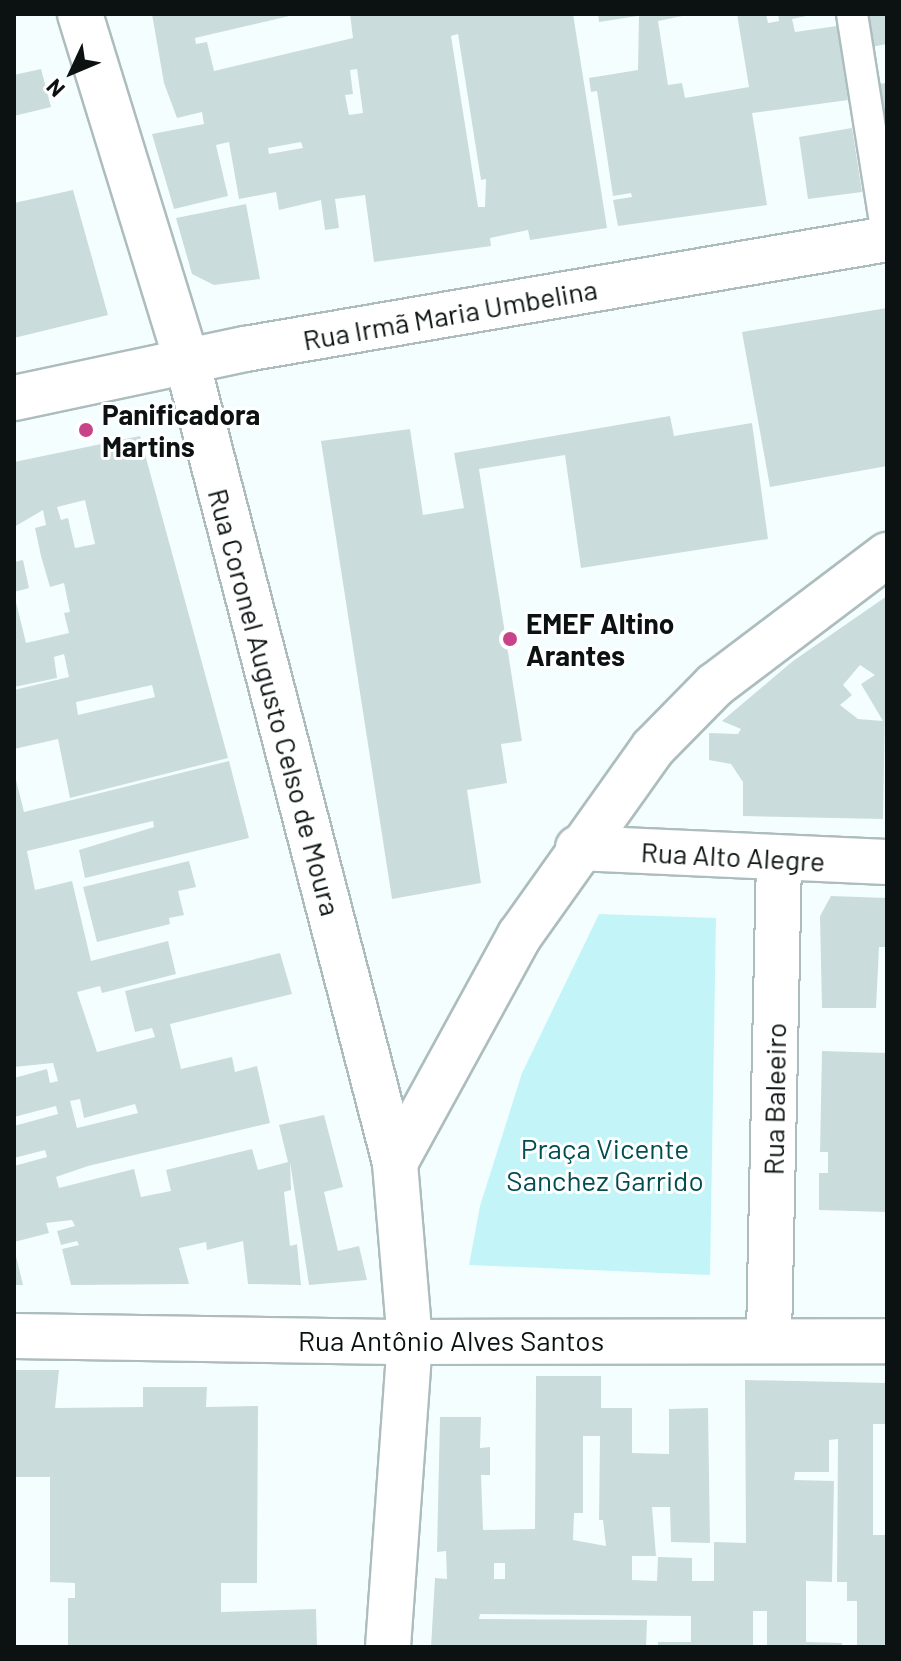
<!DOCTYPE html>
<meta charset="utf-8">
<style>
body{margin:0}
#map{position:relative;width:901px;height:1661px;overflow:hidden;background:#f4feff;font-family:Barlow,sans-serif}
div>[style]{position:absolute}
.green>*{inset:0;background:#c3f5f8}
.building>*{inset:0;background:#cbdcdd}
.roads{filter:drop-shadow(2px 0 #adbdbe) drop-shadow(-2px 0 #adbdbe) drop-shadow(0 2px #adbdbe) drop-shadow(0 -2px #adbdbe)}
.service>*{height:30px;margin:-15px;padding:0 15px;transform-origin:15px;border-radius:15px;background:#fff}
.minor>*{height:44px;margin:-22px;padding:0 22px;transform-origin:22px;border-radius:22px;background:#fff}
.tertiary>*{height:44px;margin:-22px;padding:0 22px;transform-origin:22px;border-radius:22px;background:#fff}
.dots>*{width:22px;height:22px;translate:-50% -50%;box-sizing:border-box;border:4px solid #fff;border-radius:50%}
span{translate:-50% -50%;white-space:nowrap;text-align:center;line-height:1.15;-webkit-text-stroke:6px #fff;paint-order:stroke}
.street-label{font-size:28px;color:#0c1212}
.poi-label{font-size:28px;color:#0c1212;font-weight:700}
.left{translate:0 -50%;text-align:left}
.park-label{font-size:28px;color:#014d51}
.frame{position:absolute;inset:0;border:16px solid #0c1212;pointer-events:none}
.north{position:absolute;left:32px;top:32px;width:80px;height:80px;-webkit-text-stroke:6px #fff;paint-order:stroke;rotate:226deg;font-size:22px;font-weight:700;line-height:32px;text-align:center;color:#0c1212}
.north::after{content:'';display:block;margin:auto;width:28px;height:36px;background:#0c1212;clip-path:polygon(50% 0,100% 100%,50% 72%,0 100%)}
</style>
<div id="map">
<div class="green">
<div style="clip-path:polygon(599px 914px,716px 918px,710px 1275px,469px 1265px,480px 1206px,522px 1073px)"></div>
</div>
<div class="building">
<div style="clip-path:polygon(evenodd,152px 14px,298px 14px,195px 38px,196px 44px,207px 42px,214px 71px,353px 38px,350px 14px,573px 14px,607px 228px,530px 240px,528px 230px,490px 238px,491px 246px,374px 262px,365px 195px,335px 199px,339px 228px,325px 230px,321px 200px,279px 210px,276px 192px,239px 199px,229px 142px,216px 145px,228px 196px,174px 209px,152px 134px,204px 124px,202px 112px,177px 118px,164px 83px,152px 14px,458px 34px,481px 180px,486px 179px,485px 207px,478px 207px,451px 36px,458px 34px,152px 14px,357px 69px,363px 113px,349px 115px,345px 95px,353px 94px,350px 70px,357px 69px,152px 14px,301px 142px,303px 148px,269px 154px,268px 148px,301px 142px)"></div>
<div style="clip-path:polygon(598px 14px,638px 14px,638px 16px,599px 22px)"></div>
<div style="clip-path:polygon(639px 14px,692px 14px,658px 21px,668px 85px,682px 83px,685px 98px,749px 87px,737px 14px,766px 14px,768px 23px,779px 21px,778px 14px,816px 14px,792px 19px,795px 32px,837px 26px,848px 100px,752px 113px,767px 205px,618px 226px,613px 200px,632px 197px,631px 193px,613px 196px,597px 91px,591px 92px,589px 78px,638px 70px)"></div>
<div style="clip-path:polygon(866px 14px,887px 14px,887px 44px,871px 47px)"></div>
<div style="clip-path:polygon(41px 69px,51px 107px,14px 116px,14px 75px)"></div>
<div style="clip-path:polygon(887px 83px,887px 137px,885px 137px,877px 84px)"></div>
<div style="clip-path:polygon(852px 128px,862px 192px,808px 199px,799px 137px)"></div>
<div style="clip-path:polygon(73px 190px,108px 315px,14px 338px,14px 203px)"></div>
<div style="clip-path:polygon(246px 204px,260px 279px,214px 285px,192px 274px,176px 218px)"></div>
<div style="clip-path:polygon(887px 308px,887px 466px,770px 487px,742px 332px)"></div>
<div style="clip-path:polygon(670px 416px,674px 436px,752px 423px,768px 539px,581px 568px,565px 455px,479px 469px,522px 741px,501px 744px,507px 783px,467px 790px,481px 883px,392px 899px,321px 441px,410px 429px,423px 515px,464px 508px,454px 453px)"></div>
<div style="clip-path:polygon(evenodd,140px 436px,228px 758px,70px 798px,58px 739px,14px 749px,14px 690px,69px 677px,64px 654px,54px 657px,57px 678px,14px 687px,14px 594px,26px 643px,69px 633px,64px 613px,70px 612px,64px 583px,50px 587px,41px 556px,35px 528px,46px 525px,43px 510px,14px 527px,14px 462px,140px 436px,85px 500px,95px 544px,75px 548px,68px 518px,61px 520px,57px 507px,85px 500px,140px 436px,152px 685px,155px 697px,78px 715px,76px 702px,152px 685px)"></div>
<div style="clip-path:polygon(23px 560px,29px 588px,14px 592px,14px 562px)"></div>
<div style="clip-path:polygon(evenodd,887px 596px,883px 819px,743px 816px,743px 782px,731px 764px,709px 760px,709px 733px,738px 734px,741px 729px,722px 721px,793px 661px,887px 596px,860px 665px,875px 675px,861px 684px,883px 721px,858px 719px,840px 705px,852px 695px,843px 685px,860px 665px)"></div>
<div style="clip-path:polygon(evenodd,229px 761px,249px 838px,85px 878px,79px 850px,154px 827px,153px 821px,27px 851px,35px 890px,72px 881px,91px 961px,168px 941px,176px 974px,102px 993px,100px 986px,77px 992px,97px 1052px,155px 1037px,152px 1028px,135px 1032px,125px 991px,280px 953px,292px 994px,170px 1024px,181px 1069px,232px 1057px,235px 1072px,257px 1066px,270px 1123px,88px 1166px,56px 1177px,59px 1188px,134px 1169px,141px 1197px,171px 1191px,166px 1170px,252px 1149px,258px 1170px,288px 1162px,279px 1125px,324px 1115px,343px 1187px,324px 1192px,338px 1251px,359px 1246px,367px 1280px,309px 1285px,290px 1162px,291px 1190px,284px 1192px,290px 1246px,297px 1244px,301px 1285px,248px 1284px,243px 1241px,207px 1250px,206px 1242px,179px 1248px,189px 1284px,71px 1285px,62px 1249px,79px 1245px,77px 1241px,61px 1245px,57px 1231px,75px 1226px,72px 1220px,46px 1223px,49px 1233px,14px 1242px,14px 1166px,47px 1157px,45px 1150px,14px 1158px,14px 1126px,58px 1114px,56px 1106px,14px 1117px,14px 1078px,47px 1069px,50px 1083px,58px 1081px,53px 1063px,14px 1067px,14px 772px,24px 812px,229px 761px,80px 1099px,84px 1118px,135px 1104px,138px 1113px,77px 1128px,70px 1101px,80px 1099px)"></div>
<div style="clip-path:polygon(189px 861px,196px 887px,178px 891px,184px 915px,169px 918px,170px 924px,97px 942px,83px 887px)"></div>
<div style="clip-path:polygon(831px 896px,887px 898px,887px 947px,879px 947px,876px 1008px,822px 1008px,820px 916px)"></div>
<div style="clip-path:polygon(822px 1051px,887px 1053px,887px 1212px,819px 1210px,819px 1173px,828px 1173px,828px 1152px,820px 1152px)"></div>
<div style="clip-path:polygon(15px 1252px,23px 1285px,14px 1285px)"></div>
<div style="clip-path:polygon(14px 1370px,59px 1370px,55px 1408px,143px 1407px,143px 1387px,207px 1387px,206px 1407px,258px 1406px,257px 1583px,221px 1583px,221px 1612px,316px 1609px,317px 1647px,68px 1647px,68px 1598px,75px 1598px,75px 1583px,50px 1582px,50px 1477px,14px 1477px)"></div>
<div style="clip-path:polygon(evenodd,536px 1376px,601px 1376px,601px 1408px,632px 1408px,632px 1453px,669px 1454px,669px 1409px,708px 1408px,710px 1543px,671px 1542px,670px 1507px,652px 1507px,656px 1556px,632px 1556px,632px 1580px,657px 1581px,658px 1557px,692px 1558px,692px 1581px,714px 1581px,714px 1542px,746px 1543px,745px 1380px,887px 1383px,887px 1424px,873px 1424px,873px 1535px,887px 1535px,887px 1647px,857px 1647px,857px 1601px,847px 1601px,847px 1582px,837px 1582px,838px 1439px,829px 1440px,829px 1472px,795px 1472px,794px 1480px,834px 1481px,832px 1582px,806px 1581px,806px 1642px,842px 1643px,842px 1647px,767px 1647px,767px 1611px,753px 1611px,753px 1647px,658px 1647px,658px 1642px,691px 1642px,691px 1616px,480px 1614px,479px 1619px,647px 1620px,646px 1647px,431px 1647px,435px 1578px,447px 1579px,446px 1551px,437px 1552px,440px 1417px,481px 1417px,480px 1448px,490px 1447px,490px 1475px,481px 1475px,483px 1530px,535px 1529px,536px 1376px,583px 1436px,600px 1436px,599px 1520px,603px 1520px,606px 1546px,573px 1540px,574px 1513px,583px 1513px,583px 1436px,536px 1376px,494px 1563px,505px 1563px,505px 1579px,494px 1579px,494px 1563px)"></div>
</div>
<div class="roads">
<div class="service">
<div style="left:852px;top:14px;width:223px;rotate:81deg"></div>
</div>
<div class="minor">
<div style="left:80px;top:14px;width:364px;rotate:72.9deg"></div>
<div style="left:187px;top:362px;width:828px;rotate:75.44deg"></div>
<div style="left:578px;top:848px;width:309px;rotate:2.6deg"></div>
<div style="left:14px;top:1336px;width:396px;rotate:0.9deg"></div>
<div style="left:410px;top:1342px;width:477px;rotate:-0.1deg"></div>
<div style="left:769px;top:1337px;width:477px;rotate:-88.8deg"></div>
<div style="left:388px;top:1647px;width:306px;rotate:-85.9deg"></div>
<div style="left:410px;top:1342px;width:180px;rotate:-94.8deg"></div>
<div style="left:395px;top:1163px;width:260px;rotate:-61.3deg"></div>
<div style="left:520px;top:935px;width:229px;rotate:-54.6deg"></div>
<div style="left:653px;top:748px;width:88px;rotate:-45.5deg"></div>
<div style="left:715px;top:685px;width:216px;rotate:-37.1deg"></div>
</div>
<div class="tertiary">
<div style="left:14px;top:398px;width:236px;rotate:-12deg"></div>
<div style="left:245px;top:349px;width:651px;rotate:-9.72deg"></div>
</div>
</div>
<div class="dots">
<div style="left:86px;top:430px;background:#c7448a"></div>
<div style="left:510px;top:639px;background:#c7448a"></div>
</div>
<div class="street-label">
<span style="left:450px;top:314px;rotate:-10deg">Rua Irmã Maria Umbelina</span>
<span style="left:275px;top:702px;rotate:75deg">Rua Coronel Augusto Celso de Moura</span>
<span style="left:733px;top:856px;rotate:3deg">Rua Alto Alegre</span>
<span style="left:774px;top:1099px;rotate:-89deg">Rua Baleeiro</span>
<span style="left:451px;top:1340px">Rua Antônio Alves Santos</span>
</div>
<div class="poi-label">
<span class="left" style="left:102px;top:430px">Panificadora<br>Martins</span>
<span class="left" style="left:526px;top:639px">EMEF Altino<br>Arantes</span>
</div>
<div class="park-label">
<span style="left:605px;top:1164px">Praça Vicente<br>Sanchez Garrido</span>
</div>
<div class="frame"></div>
<div class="north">N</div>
</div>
